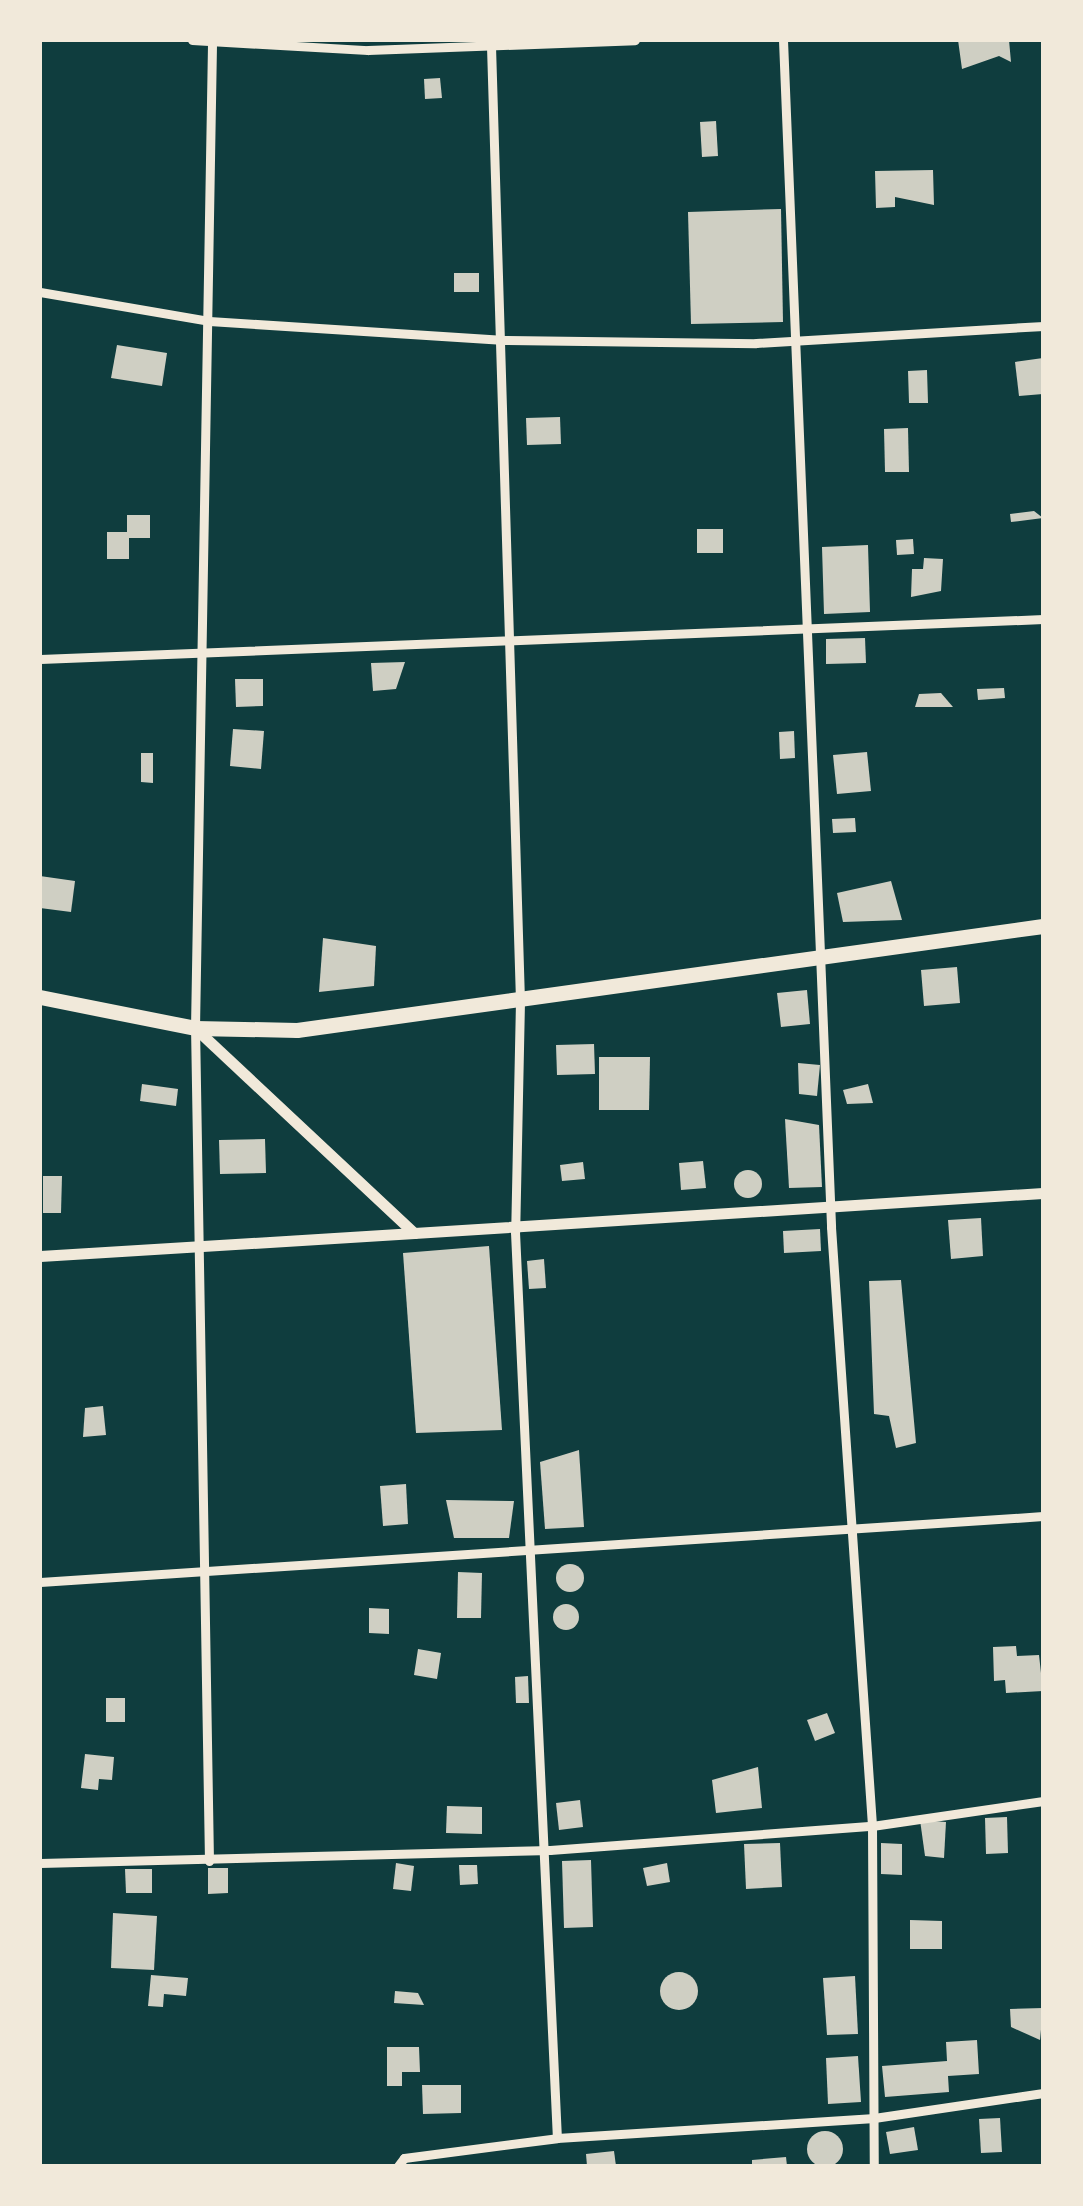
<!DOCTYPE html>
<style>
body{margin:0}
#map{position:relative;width:1083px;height:2206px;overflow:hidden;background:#0f3d3e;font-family:Literata,serif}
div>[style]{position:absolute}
.building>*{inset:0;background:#cfcfc3}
.round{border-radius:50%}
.minor>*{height:9px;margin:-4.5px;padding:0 4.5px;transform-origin:4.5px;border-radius:4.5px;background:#f1e9da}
.tertiary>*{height:11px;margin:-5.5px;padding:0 5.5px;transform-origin:5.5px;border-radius:5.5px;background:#f1e9da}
.trunk>*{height:15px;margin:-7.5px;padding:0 7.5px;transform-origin:7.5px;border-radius:7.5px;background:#f1e9da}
span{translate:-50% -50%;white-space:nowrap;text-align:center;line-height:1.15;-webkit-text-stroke:8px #f1e9da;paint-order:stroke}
.frame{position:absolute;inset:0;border:42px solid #f1e9da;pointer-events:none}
</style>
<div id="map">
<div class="building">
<div style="clip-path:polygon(958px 40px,1009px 40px,1011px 62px,999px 56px,962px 69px)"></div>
<div style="clip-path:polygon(440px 78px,442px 98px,425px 99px,424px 79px)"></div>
<div style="clip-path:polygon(716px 121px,718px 156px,702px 157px,700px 122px)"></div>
<div style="clip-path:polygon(933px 170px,934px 205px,895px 197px,895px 207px,876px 208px,875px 171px)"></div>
<div style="clip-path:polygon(781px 209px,783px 322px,691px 324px,688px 212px)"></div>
<div style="clip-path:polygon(454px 273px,479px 273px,479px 292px,454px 292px)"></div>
<div style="clip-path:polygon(117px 345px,167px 353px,162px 386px,111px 378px)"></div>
<div style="clip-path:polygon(1043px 358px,1043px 394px,1019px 396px,1015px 362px)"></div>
<div style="clip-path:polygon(927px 370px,928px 403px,909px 403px,908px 371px)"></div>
<div style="clip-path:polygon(560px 417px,561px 444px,527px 445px,526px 418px)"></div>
<div style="clip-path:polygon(908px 428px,909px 472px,885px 472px,884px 429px)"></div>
<div style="clip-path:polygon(1034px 511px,1043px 518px,1011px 522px,1010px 514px)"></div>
<div style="clip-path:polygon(127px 515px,150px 515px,150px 538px,129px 538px,129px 559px,107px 559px,107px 532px,127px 532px)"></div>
<div style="clip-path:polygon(697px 529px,723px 529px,723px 553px,697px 553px)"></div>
<div style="clip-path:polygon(913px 539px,914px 554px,897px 555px,896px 540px)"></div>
<div style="clip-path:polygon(868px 545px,870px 612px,824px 614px,822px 547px)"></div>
<div style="clip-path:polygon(924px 558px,943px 559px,941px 591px,911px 597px,912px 569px,923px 569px)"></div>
<div style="clip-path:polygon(865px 638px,866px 663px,826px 664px,826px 639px)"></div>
<div style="clip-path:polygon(405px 662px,396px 689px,373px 691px,371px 663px)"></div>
<div style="clip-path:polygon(235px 679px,263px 679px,263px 706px,236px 707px)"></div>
<div style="clip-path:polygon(1004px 688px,1005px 698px,978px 700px,977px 689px)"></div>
<div style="clip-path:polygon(941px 693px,953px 707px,915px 707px,919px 694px)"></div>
<div style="clip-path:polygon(233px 729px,264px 731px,261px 769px,230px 766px)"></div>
<div style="clip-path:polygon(794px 731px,795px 758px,780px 759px,779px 732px)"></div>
<div style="clip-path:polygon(867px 752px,871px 791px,837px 794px,833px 755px)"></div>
<div style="clip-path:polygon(141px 753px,153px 753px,153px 783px,141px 782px)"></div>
<div style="clip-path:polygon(855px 818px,856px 832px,833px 833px,832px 819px)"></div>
<div style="clip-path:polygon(40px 876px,75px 881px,71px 912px,40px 908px)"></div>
<div style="clip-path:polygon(891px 881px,902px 920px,843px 922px,837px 893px)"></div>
<div style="clip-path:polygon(323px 938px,376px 946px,374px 986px,319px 992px)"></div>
<div style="clip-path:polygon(957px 967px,960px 1003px,924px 1006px,921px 970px)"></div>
<div style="clip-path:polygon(807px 990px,810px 1024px,781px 1027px,777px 993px)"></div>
<div style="clip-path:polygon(594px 1044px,595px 1074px,557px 1075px,556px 1045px)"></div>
<div style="clip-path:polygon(599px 1057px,650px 1057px,649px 1110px,599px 1110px)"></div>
<div style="clip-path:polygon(798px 1063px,820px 1065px,817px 1096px,799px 1094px)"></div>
<div style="clip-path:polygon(142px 1084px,178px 1089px,176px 1106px,140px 1101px)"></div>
<div style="clip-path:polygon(868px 1084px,873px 1103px,847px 1104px,843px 1090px)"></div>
<div style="clip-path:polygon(785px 1119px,819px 1125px,822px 1187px,789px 1188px)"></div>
<div style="clip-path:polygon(265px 1139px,266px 1173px,220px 1174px,219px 1140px)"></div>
<div style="clip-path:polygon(703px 1161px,706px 1188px,681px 1190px,679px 1163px)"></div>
<div style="clip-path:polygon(583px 1162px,585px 1179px,562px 1181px,560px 1165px)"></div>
<div class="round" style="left:734px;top:1170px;width:28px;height:28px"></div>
<div style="clip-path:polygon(43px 1176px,62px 1176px,61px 1213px,43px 1213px)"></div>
<div style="clip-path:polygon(981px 1218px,983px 1256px,951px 1259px,948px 1220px)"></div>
<div style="clip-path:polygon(820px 1229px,821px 1251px,784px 1253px,783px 1231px)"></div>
<div style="clip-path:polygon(489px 1246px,502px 1430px,416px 1433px,403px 1253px)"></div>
<div style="clip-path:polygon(544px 1259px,546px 1288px,529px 1289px,527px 1261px)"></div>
<div style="clip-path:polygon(901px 1280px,916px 1443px,896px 1448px,889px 1416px,874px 1414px,869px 1281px)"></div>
<div style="clip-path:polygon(103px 1406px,106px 1435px,83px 1437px,85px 1408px)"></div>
<div style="clip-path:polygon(579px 1450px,584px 1527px,545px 1529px,540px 1462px)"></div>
<div style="clip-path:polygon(406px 1484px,408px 1524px,383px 1526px,380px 1486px)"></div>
<div style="clip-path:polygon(446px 1500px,514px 1501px,509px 1538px,454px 1538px)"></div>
<div class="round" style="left:556px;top:1564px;width:28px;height:28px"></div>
<div style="clip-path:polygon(458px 1572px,482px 1573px,481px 1618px,457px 1618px)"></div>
<div class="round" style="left:553px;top:1604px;width:26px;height:26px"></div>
<div style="clip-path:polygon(369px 1608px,389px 1609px,389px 1634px,369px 1633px)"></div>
<div style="clip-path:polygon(1016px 1646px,1017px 1656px,1039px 1655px,1043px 1691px,1006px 1693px,1005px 1680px,994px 1681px,993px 1647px)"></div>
<div style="clip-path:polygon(418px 1649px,441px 1653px,437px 1679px,414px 1675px)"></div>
<div style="clip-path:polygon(528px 1676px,529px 1703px,516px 1703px,515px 1677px)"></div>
<div style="clip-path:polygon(106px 1698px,125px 1698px,125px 1722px,106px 1722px)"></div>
<div style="clip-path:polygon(827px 1713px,835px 1733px,815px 1741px,807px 1720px)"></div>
<div style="clip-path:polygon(85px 1754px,114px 1757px,112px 1780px,99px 1779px,98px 1790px,81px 1788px)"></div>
<div style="clip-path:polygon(758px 1767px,762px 1808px,716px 1813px,712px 1780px)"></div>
<div style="clip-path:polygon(580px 1800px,583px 1827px,559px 1830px,556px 1803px)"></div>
<div style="clip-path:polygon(447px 1806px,482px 1807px,482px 1834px,446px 1833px)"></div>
<div style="clip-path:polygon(1007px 1817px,1008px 1853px,986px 1854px,985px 1818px)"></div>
<div style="clip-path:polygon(920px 1820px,946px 1822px,944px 1858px,925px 1856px)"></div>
<div style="clip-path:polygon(780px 1843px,782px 1887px,746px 1889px,744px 1844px)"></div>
<div style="clip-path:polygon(881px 1843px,902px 1844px,902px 1875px,881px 1874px)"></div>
<div style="clip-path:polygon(591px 1860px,593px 1927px,564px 1928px,562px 1861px)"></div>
<div style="clip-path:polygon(396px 1863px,414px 1866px,411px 1891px,393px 1889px)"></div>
<div style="clip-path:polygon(667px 1863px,670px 1882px,647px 1886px,643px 1868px)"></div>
<div style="clip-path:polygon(459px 1865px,477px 1865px,478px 1884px,460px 1885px)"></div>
<div style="clip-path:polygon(208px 1868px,228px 1868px,228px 1893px,208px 1894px)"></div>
<div style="clip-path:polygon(125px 1869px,152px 1869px,152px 1893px,126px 1893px)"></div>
<div style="clip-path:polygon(113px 1913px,157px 1916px,154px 1970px,111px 1968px)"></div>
<div style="clip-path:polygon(910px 1920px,942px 1921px,942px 1949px,910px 1949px)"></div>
<div class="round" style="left:660px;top:1972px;width:38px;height:38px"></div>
<div style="clip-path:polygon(151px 1975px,188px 1978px,186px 1996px,164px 1994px,163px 2007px,148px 2006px)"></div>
<div style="clip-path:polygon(855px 1976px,858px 2034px,827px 2035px,823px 1978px)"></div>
<div style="clip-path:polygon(395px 1991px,418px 1993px,424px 2005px,394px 2003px)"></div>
<div style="clip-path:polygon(1043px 2008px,1040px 2040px,1011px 2027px,1010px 2009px)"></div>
<div style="clip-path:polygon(977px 2040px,979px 2074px,948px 2076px,949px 2092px,885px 2097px,882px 2066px,947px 2061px,946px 2042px)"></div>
<div style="clip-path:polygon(387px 2047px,419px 2047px,420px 2072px,402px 2072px,402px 2086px,387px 2086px)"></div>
<div style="clip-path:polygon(858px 2056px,861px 2102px,828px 2104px,826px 2058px)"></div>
<div style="clip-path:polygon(422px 2085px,461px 2085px,461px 2113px,423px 2114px)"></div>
<div style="clip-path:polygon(1000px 2118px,1002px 2152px,981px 2153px,979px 2119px)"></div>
<div style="clip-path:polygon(914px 2127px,918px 2150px,890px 2154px,886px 2132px)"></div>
<div class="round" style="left:807px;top:2131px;width:36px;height:36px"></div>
<div style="clip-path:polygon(614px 2151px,616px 2166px,587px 2166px,586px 2154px)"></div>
<div style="clip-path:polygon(786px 2157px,787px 2166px,752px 2166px,752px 2160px)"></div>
</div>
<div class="minor">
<div style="left:192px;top:40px;width:176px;rotate:3.3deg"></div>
<div style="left:368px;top:50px;width:267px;rotate:-2.1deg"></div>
<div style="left:783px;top:40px;width:1188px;rotate:87.68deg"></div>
<div style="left:831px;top:1227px;width:600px;rotate:86.08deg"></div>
<div style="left:872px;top:1826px;width:340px;rotate:89.7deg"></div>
<div style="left:491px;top:46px;width:955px;rotate:88.26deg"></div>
<div style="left:520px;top:1001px;width:231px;rotate:91.2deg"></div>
<div style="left:515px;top:1232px;width:907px;rotate:87.35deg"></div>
<div style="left:40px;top:292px;width:171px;rotate:9.7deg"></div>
<div style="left:209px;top:321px;width:292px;rotate:3.7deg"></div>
<div style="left:500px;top:340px;width:256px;rotate:0.7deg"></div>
<div style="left:756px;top:343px;width:288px;rotate:-3.4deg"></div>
<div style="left:40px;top:659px;width:1004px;rotate:-2.28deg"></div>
<div style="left:40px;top:1582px;width:1005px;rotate:-3.76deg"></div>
<div style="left:209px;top:1861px;width:833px;rotate:-90.96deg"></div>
<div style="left:195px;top:1028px;width:983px;rotate:-89.01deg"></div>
<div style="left:40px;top:1863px;width:510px;rotate:-1.46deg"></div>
<div style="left:550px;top:1850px;width:323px;rotate:-4.3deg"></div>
<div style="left:872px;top:1826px;width:173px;rotate:-8.3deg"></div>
<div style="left:398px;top:2166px;width:10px;rotate:-53deg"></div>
<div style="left:404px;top:2158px;width:154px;rotate:-7.4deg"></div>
<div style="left:557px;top:2138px;width:318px;rotate:-3.6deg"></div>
<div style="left:874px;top:2118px;width:171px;rotate:-8.4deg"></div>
</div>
<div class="tertiary">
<div style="left:195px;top:1028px;width:300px;rotate:43.1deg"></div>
<div style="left:414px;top:1233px;width:630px;rotate:-3.64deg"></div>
<div style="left:40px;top:1256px;width:375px;rotate:-3.5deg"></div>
</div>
<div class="trunk">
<div style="left:40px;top:997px;width:158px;rotate:11.3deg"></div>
<div style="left:195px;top:1028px;width:102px;rotate:1.1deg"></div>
<div style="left:297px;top:1030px;width:753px;rotate:-7.94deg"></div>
</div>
<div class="frame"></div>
</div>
